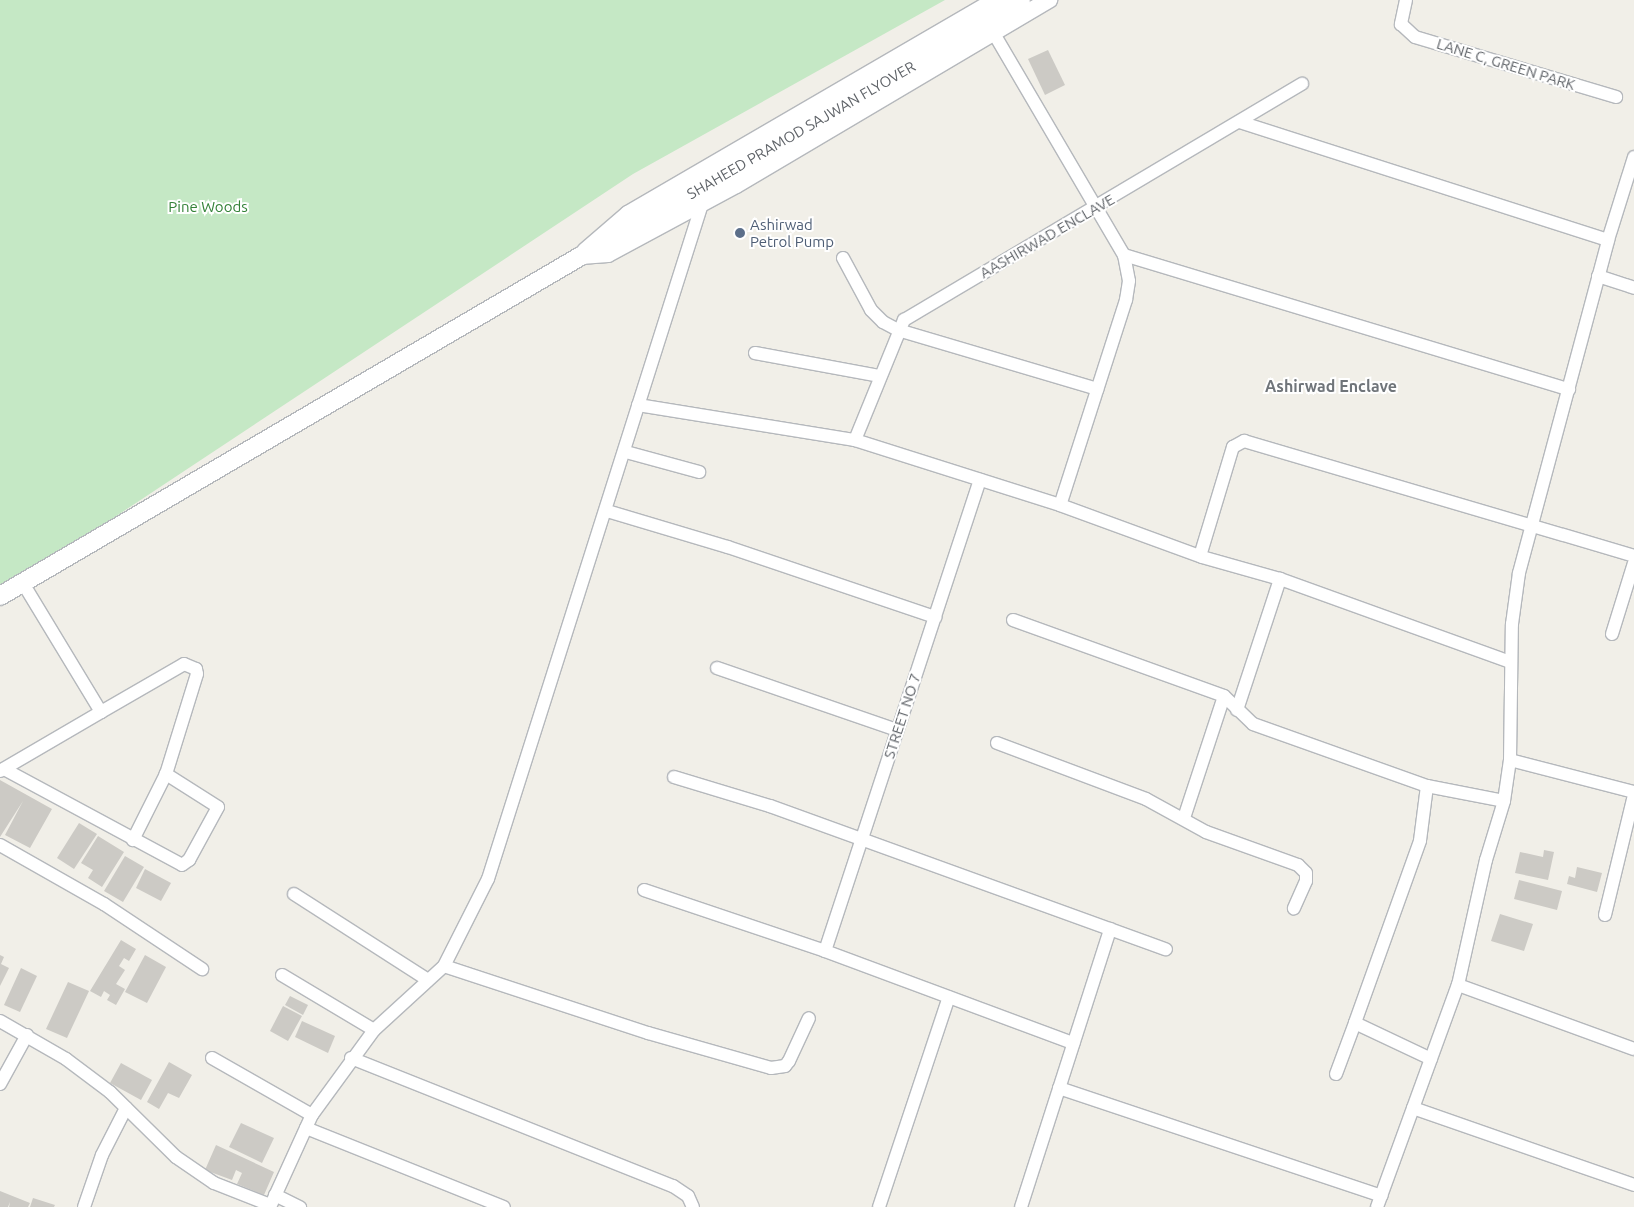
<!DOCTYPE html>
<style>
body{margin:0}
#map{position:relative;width:1634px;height:1207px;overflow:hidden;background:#f1efe8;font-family:Ubuntu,sans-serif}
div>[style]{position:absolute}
.green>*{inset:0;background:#c5e8c5}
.building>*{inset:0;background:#cccac5}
.roads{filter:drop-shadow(1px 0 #b5b8bc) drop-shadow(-1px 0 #b5b8bc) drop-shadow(0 1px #b5b8bc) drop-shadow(0 -1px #b5b8bc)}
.minor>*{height:12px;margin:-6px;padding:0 6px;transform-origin:6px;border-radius:6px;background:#fff}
.tertiary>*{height:16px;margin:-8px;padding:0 8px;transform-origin:8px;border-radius:8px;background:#fff}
.secondary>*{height:18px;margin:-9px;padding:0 9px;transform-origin:9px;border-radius:9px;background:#fff}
.dots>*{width:14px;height:14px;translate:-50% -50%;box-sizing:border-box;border:2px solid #fff;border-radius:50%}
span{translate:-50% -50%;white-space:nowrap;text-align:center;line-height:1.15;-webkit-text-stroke:4px #fff;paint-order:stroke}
.street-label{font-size:15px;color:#5f6368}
.park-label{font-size:15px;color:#348238}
.service-label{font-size:15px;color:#4e5e75}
.left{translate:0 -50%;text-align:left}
.neighbourhood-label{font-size:16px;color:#70757a;font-weight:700}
</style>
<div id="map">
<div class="green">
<div style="clip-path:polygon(0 0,945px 0,633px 174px,0 593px)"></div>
</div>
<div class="building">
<div style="clip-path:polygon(1048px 50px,1065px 85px,1045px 95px,1028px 59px)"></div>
<div style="clip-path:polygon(0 780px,52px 809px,30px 848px,5px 835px,23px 801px,0 837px)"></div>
<div style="clip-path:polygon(79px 823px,97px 834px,74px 869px,57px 858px)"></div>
<div style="clip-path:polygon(98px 836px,124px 852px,102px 887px,88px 878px,93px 870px,81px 863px)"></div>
<div style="clip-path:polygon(1544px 850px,1554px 852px,1548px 880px,1515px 873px,1520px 852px,1543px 857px)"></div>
<div style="clip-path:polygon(125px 856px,144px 867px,123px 902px,104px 891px)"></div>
<div style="clip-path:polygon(1577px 867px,1602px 873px,1597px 892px,1567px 884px,1569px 876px,1575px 878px)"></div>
<div style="clip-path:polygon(145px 869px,171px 883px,161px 901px,136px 888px)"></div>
<div style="clip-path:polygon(1519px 880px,1562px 891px,1557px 910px,1514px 899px)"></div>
<div style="clip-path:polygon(1500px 914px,1533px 924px,1524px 951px,1491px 941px)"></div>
<div style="clip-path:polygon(121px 940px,136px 949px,129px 961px,124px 958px,119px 966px,125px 970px,116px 984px,125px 989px,116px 1005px,107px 1000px,110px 995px,104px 991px,101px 997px,90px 991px)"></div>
<div style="clip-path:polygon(0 955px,4px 957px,1px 964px,9px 968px,0 986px)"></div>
<div style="clip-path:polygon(145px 955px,166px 967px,147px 1003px,125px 992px)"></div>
<div style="clip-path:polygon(21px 968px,37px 976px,20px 1012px,4px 1005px)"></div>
<div style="clip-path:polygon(68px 982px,89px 991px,67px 1038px,46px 1029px)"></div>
<div style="clip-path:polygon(290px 996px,308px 1005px,303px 1015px,285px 1005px)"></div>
<div style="clip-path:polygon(283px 1006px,302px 1016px,288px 1041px,270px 1031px)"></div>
<div style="clip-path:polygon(302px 1021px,335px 1036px,328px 1053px,295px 1037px)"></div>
<div style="clip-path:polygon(169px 1062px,192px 1075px,179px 1098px,168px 1093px,159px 1109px,147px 1102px)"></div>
<div style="clip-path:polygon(121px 1063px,152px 1080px,141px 1100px,110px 1083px)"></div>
<div style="clip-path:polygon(241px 1123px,274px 1138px,262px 1163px,229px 1147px)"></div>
<div style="clip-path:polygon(216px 1145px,274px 1172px,264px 1195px,237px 1184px,242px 1173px,236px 1170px,232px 1180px,205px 1170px)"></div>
<div style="clip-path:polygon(0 1191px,30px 1203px,28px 1207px,9px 1207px,10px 1202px,8px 1207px,0 1207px)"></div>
<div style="clip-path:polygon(33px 1198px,55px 1205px,54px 1207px,30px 1207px)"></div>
</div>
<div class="roads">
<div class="minor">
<div style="left:1406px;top:0;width:25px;rotate:102deg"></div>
<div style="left:1401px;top:24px;width:19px;rotate:43deg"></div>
<div style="left:1415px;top:37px;width:210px;rotate:16.6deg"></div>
<div style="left:993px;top:32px;width:259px;rotate:59.6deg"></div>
<div style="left:1124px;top:255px;width:26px;rotate:79deg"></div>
<div style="left:1129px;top:281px;width:19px;rotate:99deg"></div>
<div style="left:1126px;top:300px;width:215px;rotate:107.8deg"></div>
<div style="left:1240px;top:122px;width:386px;rotate:17.8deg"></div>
<div style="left:1124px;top:255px;width:465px;rotate:16.8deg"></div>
<div style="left:843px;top:258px;width:59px;rotate:61.7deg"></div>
<div style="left:871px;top:310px;width:17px;rotate:45deg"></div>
<div style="left:883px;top:322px;width:17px;rotate:28deg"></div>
<div style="left:898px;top:330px;width:208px;rotate:16.5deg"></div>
<div style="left:1598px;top:276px;width:38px;rotate:18deg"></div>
<div style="left:755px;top:353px;width:126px;rotate:10.5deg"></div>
<div style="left:638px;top:405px;width:220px;rotate:9.2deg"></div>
<div style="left:855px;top:440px;width:215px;rotate:17.6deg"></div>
<div style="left:1060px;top:505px;width:151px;rotate:20.1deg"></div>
<div style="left:1202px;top:557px;width:81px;rotate:15.8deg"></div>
<div style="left:1280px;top:579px;width:245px;rotate:19.8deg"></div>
<div style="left:855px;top:440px;width:130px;rotate:-67.8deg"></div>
<div style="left:904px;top:320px;width:463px;rotate:-30.7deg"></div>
<div style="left:626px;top:452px;width:76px;rotate:15.3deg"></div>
<div style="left:607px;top:511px;width:126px;rotate:16.6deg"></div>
<div style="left:728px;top:547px;width:219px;rotate:18.7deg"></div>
<div style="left:1200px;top:556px;width:114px;rotate:-73.2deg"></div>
<div style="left:1233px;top:447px;width:13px;rotate:-29deg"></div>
<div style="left:1244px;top:441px;width:407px;rotate:16.4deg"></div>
<div style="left:1013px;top:620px;width:224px;rotate:19.8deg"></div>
<div style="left:1224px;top:696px;width:40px;rotate:44deg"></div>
<div style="left:1253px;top:724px;width:185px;rotate:19.6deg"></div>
<div style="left:1427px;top:786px;width:78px;rotate:11deg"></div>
<div style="left:1612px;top:634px;width:74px;rotate:-72.8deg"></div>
<div style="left:717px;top:668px;width:190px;rotate:19deg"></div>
<div style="left:1237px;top:710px;width:138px;rotate:-71.8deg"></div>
<div style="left:101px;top:712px;width:96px;rotate:-30deg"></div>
<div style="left:184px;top:664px;width:13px;rotate:23deg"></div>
<div style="left:196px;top:669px;width:5px;rotate:79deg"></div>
<div style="left:197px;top:674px;width:105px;rotate:107.2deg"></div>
<div style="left:166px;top:774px;width:74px;rotate:116.6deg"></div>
<div style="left:997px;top:743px;width:159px;rotate:20.6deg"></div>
<div style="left:1146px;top:799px;width:68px;rotate:28.8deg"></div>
<div style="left:1206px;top:832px;width:98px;rotate:19.7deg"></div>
<div style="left:1298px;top:865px;width:11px;rotate:45deg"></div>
<div style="left:1306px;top:873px;width:8px;rotate:90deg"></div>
<div style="left:1306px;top:881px;width:30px;rotate:114deg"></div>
<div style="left:1510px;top:760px;width:128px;rotate:14.5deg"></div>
<div style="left:4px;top:769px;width:202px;rotate:28.3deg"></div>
<div style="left:182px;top:865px;width:9px;rotate:-36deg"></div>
<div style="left:189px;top:860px;width:60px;rotate:-61.3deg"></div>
<div style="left:218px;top:807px;width:62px;rotate:-147.6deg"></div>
<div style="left:0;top:771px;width:117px;rotate:-30.3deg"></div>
<div style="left:101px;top:712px;width:151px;rotate:-121.2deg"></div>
<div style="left:674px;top:777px;width:100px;rotate:16.8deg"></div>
<div style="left:770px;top:806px;width:421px;rotate:19.9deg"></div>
<div style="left:1427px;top:786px;width:55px;rotate:97.3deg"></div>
<div style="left:1420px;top:841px;width:193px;rotate:109.7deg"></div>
<div style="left:1355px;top:1023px;width:84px;rotate:25.3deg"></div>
<div style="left:1184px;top:818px;width:128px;rotate:-71.8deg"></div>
<div style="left:0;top:845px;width:120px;rotate:29.6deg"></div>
<div style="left:104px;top:904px;width:118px;rotate:33.6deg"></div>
<div style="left:644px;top:890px;width:191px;rotate:18.6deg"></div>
<div style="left:825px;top:951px;width:265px;rotate:20.4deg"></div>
<div style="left:294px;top:894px;width:159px;rotate:32.7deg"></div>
<div style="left:1605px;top:915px;width:123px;rotate:-76.4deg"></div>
<div style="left:825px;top:951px;width:496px;rotate:-71.8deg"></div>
<div style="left:444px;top:966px;width:215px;rotate:18.2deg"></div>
<div style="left:648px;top:1033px;width:128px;rotate:15.9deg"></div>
<div style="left:771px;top:1068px;width:14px;rotate:-8deg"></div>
<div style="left:785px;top:1066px;width:6px;rotate:-51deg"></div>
<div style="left:789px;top:1061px;width:47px;rotate:-65.1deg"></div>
<div style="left:282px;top:975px;width:107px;rotate:30.9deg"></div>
<div style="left:1458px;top:985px;width:187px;rotate:20deg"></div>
<div style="left:0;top:1021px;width:76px;rotate:29.9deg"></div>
<div style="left:66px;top:1059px;width:55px;rotate:36.9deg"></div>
<div style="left:110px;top:1092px;width:93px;rotate:44.6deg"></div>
<div style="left:176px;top:1157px;width:46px;rotate:34.4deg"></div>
<div style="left:214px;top:1183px;width:60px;rotate:21.4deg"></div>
<div style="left:212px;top:1058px;width:115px;rotate:29.7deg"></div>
<div style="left:351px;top:1058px;width:347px;rotate:21.7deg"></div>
<div style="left:673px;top:1186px;width:18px;rotate:34deg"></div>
<div style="left:688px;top:1196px;width:12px;rotate:66deg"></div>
<div style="left:1336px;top:1074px;width:54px;rotate:-69.6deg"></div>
<div style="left:0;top:1084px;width:56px;rotate:-61.1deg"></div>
<div style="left:1059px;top:1088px;width:340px;rotate:18.5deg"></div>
<div style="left:1413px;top:1108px;width:234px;rotate:19.2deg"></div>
<div style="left:306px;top:1128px;width:213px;rotate:21.8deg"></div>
<div style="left:275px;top:1195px;width:28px;rotate:26deg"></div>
<div style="left:84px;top:1207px;width:55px;rotate:-70.9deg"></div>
<div style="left:102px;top:1155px;width:53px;rotate:-62.9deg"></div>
<div style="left:270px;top:1207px;width:101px;rotate:-65.5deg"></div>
<div style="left:312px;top:1115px;width:105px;rotate:-53.9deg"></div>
<div style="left:374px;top:1030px;width:95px;rotate:-42.4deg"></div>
<div style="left:444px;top:966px;width:97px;rotate:-63.2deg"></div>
<div style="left:488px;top:879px;width:708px;rotate:-72.41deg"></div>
<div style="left:879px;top:1207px;width:221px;rotate:-71.6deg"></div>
<div style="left:1021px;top:1207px;width:292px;rotate:-72.2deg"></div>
<div style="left:1377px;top:1207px;width:236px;rotate:-70deg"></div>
<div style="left:1458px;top:985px;width:128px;rotate:-77.4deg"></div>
<div style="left:1486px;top:860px;width:62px;rotate:-73deg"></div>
<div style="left:1504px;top:801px;width:41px;rotate:-81.7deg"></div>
<div style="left:1510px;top:760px;width:136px;rotate:-89.2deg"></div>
<div style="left:1512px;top:624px;width:51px;rotate:-82.2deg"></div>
<div style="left:1519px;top:573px;width:345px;rotate:-75deg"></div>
<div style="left:1608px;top:240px;width:87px;rotate:-72.6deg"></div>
</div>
<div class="tertiary">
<div style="left:585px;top:251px;width:57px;rotate:-40.7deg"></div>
<div style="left:628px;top:214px;width:426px;rotate:-30.2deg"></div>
<div style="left:581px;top:256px;width:27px;rotate:-4deg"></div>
<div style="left:608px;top:254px;width:145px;rotate:-28.3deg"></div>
<div style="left:736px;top:185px;width:364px;rotate:-30.6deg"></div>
</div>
<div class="secondary">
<div style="left:0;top:596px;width:673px;rotate:-30.34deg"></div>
<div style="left:581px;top:256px;width:169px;rotate:-29deg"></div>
<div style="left:729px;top:174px;width:340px;rotate:-30.8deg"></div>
</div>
</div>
<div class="dots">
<div style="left:740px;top:233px;background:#5c6f8a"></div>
</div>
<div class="street-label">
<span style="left:1506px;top:64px;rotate:17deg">LANE C, GREEN PARK</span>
<span style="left:801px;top:130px;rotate:-30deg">SHAHEED PRAMOD SAJWAN FLYOVER</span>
<span style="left:1047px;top:236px;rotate:-30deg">AASHIRWAD ENCLAVE</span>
<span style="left:902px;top:716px;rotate:-72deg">STREET NO 7</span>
</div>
<div class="park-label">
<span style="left:208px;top:207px">Pine Woods</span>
</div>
<div class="service-label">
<span class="left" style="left:750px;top:233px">Ashirwad<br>Petrol Pump</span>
</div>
<div class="neighbourhood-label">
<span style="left:1331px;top:386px">Ashirwad Enclave</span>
</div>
</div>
